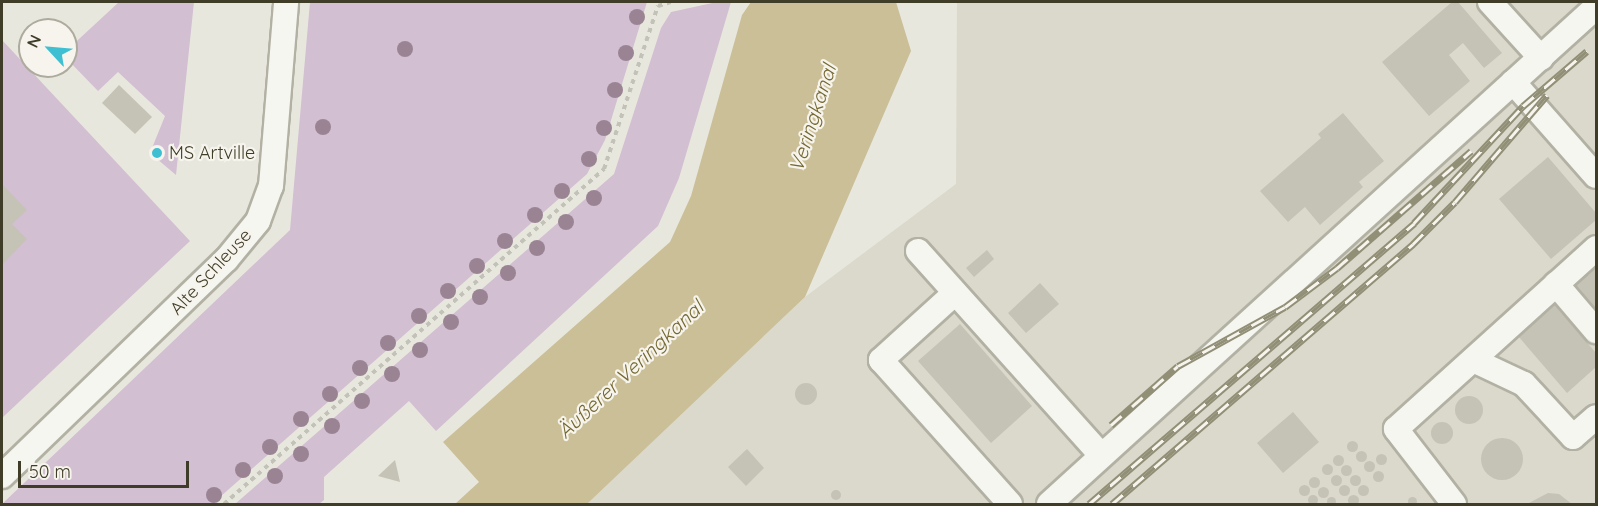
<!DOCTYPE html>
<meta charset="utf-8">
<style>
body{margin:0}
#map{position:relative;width:1598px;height:506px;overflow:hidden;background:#e8e7de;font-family:Quicksand,sans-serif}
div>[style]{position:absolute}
.built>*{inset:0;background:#dad9cc}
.green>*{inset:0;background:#d2bfd2}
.water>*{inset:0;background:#cabf97}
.building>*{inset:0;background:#c5c3b5}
.round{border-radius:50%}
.path>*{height:4px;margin-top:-2px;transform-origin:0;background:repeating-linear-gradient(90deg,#c3c2b8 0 4.5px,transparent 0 9px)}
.roads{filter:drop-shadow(2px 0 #b2b1a3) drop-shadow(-2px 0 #b2b1a3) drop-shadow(0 2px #b2b1a3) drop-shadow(0 -2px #b2b1a3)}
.minor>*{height:24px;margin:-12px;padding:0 12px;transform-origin:12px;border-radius:12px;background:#f6f6f1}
.rail>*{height:7px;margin-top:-3.5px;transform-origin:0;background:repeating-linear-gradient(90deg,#f6f4ed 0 14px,#928f77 0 28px);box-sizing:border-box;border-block:2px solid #928f77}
.trees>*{width:16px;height:16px;margin:-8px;border-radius:50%;background:#9a8494}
.dots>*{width:16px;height:16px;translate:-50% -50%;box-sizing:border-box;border:3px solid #f6f4ed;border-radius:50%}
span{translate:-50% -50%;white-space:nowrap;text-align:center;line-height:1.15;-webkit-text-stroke:4.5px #f6f4ed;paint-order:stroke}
.poi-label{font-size:18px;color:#3f3d27}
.left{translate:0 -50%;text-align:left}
.street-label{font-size:18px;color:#3f3d27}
.water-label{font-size:20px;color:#746830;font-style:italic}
.frame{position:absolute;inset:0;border:3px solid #3f3d27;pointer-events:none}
.north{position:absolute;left:18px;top:18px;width:60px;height:60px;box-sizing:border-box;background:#f6f4ed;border:2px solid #adab9e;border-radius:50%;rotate:296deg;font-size:16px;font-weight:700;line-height:24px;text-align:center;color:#3f3d27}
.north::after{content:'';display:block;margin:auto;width:21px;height:27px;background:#3ec0d2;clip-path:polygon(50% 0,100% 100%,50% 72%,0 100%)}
.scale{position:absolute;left:18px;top:461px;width:171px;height:27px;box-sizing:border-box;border:3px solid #3f3d27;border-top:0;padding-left:8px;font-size:18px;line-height:21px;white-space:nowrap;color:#3f3d27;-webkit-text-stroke:4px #f6f4ed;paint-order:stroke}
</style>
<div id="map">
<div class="built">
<div style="clip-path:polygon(957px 2px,1596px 2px,1596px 504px,587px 504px,805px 297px,956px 184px)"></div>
</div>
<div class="green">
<div style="clip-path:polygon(119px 2px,194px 2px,176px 175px,150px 153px,165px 116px,118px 72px,98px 91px,66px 58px,66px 51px)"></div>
<div style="clip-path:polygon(310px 2px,647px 2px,605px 140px,587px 174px,212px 504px,2px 504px,290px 230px)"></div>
<div style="clip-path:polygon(717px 2px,731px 2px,679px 178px,658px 226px,436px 431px,409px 401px,324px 477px,324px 500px,319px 504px,235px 504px,614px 174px,661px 28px,671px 12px)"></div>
<div style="clip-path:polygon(2px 40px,190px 241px,2px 418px)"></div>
</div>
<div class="water">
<div style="clip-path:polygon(751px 2px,896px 2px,911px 51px,805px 297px,587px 504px,455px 504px,479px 482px,443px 442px,670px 242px,691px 196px,742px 15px)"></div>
</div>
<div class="building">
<div style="clip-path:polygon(1452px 2px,1458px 2px,1502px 53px,1484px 68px,1463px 43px,1449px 55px,1470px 81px,1429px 116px,1382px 62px)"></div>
<div style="clip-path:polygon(119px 85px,152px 117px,135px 134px,102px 103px)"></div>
<div style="clip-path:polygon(1343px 113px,1384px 161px,1359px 182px,1363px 187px,1320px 225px,1305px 207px,1288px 222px,1260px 191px,1321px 138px,1318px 134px)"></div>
<div style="clip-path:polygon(1548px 157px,1596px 213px,1596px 220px,1551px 259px,1499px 199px)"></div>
<div style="clip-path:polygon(2px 184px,27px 210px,12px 224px,27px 239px,2px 265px)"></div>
<div style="clip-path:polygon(987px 250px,994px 259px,974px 277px,966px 268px)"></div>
<div style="clip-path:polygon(1596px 257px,1596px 312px,1569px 281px)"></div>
<div style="clip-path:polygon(1040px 283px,1059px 304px,1026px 333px,1008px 313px)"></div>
<div style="clip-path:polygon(1549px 298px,1596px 353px,1596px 367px,1567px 393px,1512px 329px)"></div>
<div style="clip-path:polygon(960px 324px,1032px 406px,991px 443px,918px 361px)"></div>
<div class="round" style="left:795px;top:383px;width:22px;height:22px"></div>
<div class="round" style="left:1455px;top:396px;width:28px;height:28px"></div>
<div style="clip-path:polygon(1293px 412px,1319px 442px,1283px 473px,1257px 443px)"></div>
<div class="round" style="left:1431px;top:422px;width:22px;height:22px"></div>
<div class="round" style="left:1481px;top:438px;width:42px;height:42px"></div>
<div class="round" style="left:1346.5px;top:440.5px;width:11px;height:11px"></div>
<div style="clip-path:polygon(747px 449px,764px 468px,746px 486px,728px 467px)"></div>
<div class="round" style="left:1355.5px;top:450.5px;width:11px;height:11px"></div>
<div class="round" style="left:1375.5px;top:453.5px;width:11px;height:11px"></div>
<div class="round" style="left:1332.5px;top:454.5px;width:11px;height:11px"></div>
<div style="clip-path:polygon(395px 460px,400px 482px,378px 476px)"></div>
<div class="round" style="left:1363.5px;top:460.5px;width:11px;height:11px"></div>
<div class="round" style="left:1321.5px;top:463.5px;width:11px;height:11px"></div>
<div class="round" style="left:1340.5px;top:464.5px;width:11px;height:11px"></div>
<div class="round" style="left:1372.5px;top:470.5px;width:11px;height:11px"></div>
<div class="round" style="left:1330.5px;top:474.5px;width:11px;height:11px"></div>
<div class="round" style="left:1349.5px;top:474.5px;width:11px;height:11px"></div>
<div class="round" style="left:1308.5px;top:476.5px;width:11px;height:11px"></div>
<div class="round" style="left:1298.5px;top:484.5px;width:11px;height:11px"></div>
<div class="round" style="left:1357.5px;top:484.5px;width:11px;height:11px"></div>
<div class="round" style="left:1338.5px;top:484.5px;width:11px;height:11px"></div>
<div class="round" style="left:1317.5px;top:486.5px;width:11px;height:11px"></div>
<div class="round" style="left:831px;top:490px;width:10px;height:10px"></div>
<div style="clip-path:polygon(1548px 493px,1559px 494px,1572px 504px,1527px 504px)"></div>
<div class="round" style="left:1347.5px;top:494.5px;width:11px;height:11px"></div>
<div class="round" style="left:1308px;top:495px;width:10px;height:10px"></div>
<div class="round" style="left:1326.5px;top:496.5px;width:9px;height:9px"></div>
<div class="round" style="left:1407.5px;top:496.5px;width:9px;height:9px"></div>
</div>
<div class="path">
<div style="left:224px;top:504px;width:507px;rotate:-41.4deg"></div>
<div style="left:604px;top:169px;width:172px;rotate:-71.7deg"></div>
<div style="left:658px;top:6px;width:14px;rotate:-17deg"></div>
</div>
<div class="roads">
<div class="minor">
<div style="left:1490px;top:2px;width:76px;rotate:47.7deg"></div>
<div style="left:1513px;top:82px;width:125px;rotate:48.6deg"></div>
<div style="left:918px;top:251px;width:275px;rotate:48.1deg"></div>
<div style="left:1556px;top:284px;width:62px;rotate:49.6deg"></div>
<div style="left:955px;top:293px;width:100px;rotate:137.8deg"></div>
<div style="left:881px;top:360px;width:193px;rotate:48.1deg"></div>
<div style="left:1473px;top:360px;width:56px;rotate:25.2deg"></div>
<div style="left:1524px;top:384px;width:72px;rotate:47.2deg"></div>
<div style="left:1573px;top:437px;width:30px;rotate:-41deg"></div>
<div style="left:2px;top:476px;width:311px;rotate:-44deg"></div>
<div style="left:226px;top:260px;width:50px;rotate:-50.6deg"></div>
<div style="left:258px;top:221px;width:37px;rotate:-70deg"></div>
<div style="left:271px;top:186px;width:185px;rotate:-85.3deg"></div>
<div style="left:1049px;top:504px;width:739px;rotate:-42.26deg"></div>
<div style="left:1454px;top:504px;width:95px;rotate:-127.7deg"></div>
<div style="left:1396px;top:429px;width:270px;rotate:-42.1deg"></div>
</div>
</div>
<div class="rail">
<div style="left:1111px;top:425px;width:89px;rotate:-41.4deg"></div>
<div style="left:1178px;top:366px;width:122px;rotate:-28.9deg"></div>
<div style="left:1285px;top:307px;width:65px;rotate:-36.9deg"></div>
<div style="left:1337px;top:268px;width:178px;rotate:-41.1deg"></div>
<div style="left:1089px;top:504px;width:430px;rotate:-40.8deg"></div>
<div style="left:1414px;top:223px;width:160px;rotate:-47deg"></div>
<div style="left:1523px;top:106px;width:84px;rotate:-40.7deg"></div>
<div style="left:1112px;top:504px;width:398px;rotate:-40.8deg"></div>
<div style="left:1413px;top:244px;width:59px;rotate:-45deg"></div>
<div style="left:1455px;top:202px;width:141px;rotate:-49.3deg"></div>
</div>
<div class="trees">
<div style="left:637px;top:17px"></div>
<div style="left:405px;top:49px"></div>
<div style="left:626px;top:53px"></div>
<div style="left:615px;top:90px"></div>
<div style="left:323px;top:127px"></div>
<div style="left:604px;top:128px"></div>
<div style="left:589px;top:159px"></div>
<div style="left:562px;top:191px"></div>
<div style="left:594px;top:198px"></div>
<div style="left:535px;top:215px"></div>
<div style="left:566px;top:222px"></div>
<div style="left:505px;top:241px"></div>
<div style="left:537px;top:248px"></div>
<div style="left:477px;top:266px"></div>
<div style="left:508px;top:273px"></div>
<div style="left:448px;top:291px"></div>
<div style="left:480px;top:297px"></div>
<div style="left:419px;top:316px"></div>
<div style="left:451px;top:322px"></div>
<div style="left:388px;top:343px"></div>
<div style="left:420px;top:350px"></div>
<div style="left:360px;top:368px"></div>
<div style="left:392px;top:374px"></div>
<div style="left:330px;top:394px"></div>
<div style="left:362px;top:401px"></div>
<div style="left:301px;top:419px"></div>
<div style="left:332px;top:426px"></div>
<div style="left:270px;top:447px"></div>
<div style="left:301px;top:454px"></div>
<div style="left:243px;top:470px"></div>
<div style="left:275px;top:476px"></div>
<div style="left:214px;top:495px"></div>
</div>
<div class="dots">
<div style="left:157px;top:153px;background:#3ec0d2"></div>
</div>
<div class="poi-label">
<span class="left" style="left:169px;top:153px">MS Artville</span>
</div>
<div class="street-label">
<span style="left:211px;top:272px;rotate:-47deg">Alte Schleuse</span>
</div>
<div class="water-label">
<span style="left:812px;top:118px;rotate:-72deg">Veringkanal</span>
<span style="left:630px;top:369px;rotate:-43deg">Äußerer Veringkanal</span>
</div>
<div class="frame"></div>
<div class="north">N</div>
<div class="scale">50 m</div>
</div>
